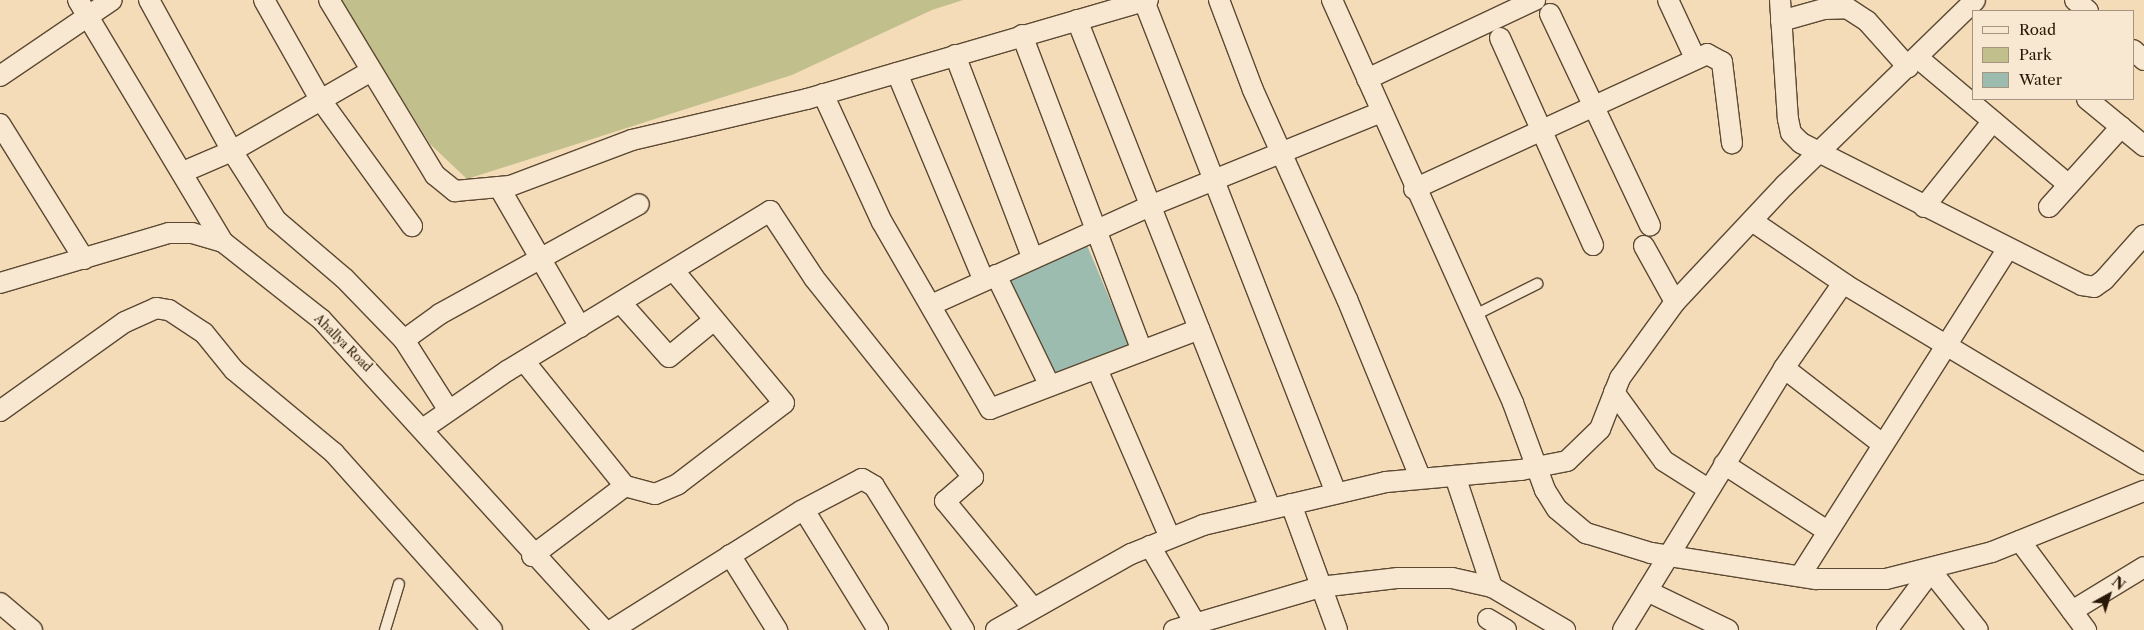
<!DOCTYPE html>
<style>
body{margin:0}
#map{position:relative;width:2144px;height:630px;overflow:hidden;background:#f5dcb8;font-family:"Libre Caslon Text",serif}
div>[style]{position:absolute}
.green>*{inset:0;background:#c1bf8b}
.water>*{inset:0;background:#9cbcb0}
.roads{filter:drop-shadow(1px 0 #5c4933) drop-shadow(-1px 0 #5c4933) drop-shadow(0 1px #5c4933) drop-shadow(0 -1px #5c4933)}
.service>*{height:10px;margin:-5px;padding:0 5px;transform-origin:5px;border-radius:5px;background:#f8e8d1}
.minor>*{height:20px;margin:-10px;padding:0 10px;transform-origin:10px;border-radius:10px;background:#f8e8d1}
span{translate:-50% -50%;white-space:nowrap;text-align:center;line-height:1.15;-webkit-text-stroke:4px #f8e8d1;paint-order:stroke}
.street-label{font-size:12px;color:#291807}
.legend{position:absolute;left:1972px;top:10px;width:162px;height:90px;box-sizing:border-box;background:#f8e8d1;border:1px solid #a59580;margin:0;padding:6px 9px;list-style:none;font-size:15px;color:#291807}
.legend li{display:flex;align-items:center;gap:10px;height:25px}
.legend b{width:25px;border:1px solid #a59580}
.north{position:absolute;left:2084px;top:570px;width:50px;height:50px;-webkit-text-stroke:4px #f8e8d1;paint-order:stroke;rotate:39deg;font-size:14px;font-weight:700;line-height:20px;text-align:center;color:#291807}
.north::after{content:'';display:block;margin:auto;width:18px;height:22px;background:#291807;clip-path:polygon(50% 0,100% 100%,50% 72%,0 100%)}
</style>
<div id="map">
<div class="green">
<div style="clip-path:polygon(341px 0,963px 0,932px 10px,792px 75px,467px 179px,430px 144px)"></div>
</div>
<div class="water">
<div style="clip-path:polygon(1086px 243px,1130px 347px,1055px 375px,1003px 279px)"></div>
</div>
<div class="roads">
<div class="service">
<div style="left:1473px;top:316px;width:72px;rotate:-26.6deg"></div>
<div style="left:385px;top:630px;width:48px;rotate:-73.1deg"></div>
</div>
<div class="minor">
<div style="left:78px;top:0;width:282px;rotate:59.1deg"></div>
<div style="left:149px;top:0;width:172px;rotate:61.2deg"></div>
<div style="left:232px;top:151px;width:82px;rotate:57.5deg"></div>
<div style="left:276px;top:220px;width:89px;rotate:40.5deg"></div>
<div style="left:344px;top:278px;width:86px;rotate:45.9deg"></div>
<div style="left:264px;top:0;width:114px;rotate:60.5deg"></div>
<div style="left:320px;top:99px;width:157px;rotate:54.1deg"></div>
<div style="left:329px;top:0;width:205px;rotate:58.8deg"></div>
<div style="left:435px;top:175px;width:26px;rotate:39deg"></div>
<div style="left:455px;top:191px;width:55px;rotate:-5.2deg"></div>
<div style="left:510px;top:186px;width:130px;rotate:-20.7deg"></div>
<div style="left:632px;top:140px;width:180px;rotate:-13.2deg"></div>
<div style="left:807px;top:99px;width:355px;rotate:-16.2deg"></div>
<div style="left:1219px;top:0;width:96px;rotate:69.3deg"></div>
<div style="left:1253px;top:90px;width:229px;rotate:65.8deg"></div>
<div style="left:1347px;top:299px;width:192px;rotate:67.7deg"></div>
<div style="left:1332px;top:0;width:442px;rotate:65.8deg"></div>
<div style="left:1513px;top:403px;width:93px;rotate:69.8deg"></div>
<div style="left:1545px;top:490px;width:22px;rotate:58deg"></div>
<div style="left:1557px;top:509px;width:38px;rotate:40deg"></div>
<div style="left:1586px;top:533px;width:68px;rotate:17.1deg"></div>
<div style="left:1651px;top:553px;width:167px;rotate:9deg"></div>
<div style="left:1816px;top:579px;width:70px"></div>
<div style="left:1886px;top:579px;width:109px;rotate:-14.3deg"></div>
<div style="left:1992px;top:552px;width:164px;rotate:-21.9deg"></div>
<div style="left:1668px;top:0;width:64px;rotate:65deg"></div>
<div style="left:1780px;top:0;width:119px;rotate:86.2deg"></div>
<div style="left:1788px;top:119px;width:14px;rotate:78deg"></div>
<div style="left:1791px;top:133px;width:14px;rotate:45deg"></div>
<div style="left:1801px;top:143px;width:315px;rotate:26.8deg"></div>
<div style="left:2082px;top:285px;width:12px;rotate:9deg"></div>
<div style="left:2094px;top:287px;width:12px;rotate:-35deg"></div>
<div style="left:2104px;top:280px;width:60px;rotate:-48.4deg"></div>
<div style="left:2075px;top:0;width:17px;rotate:40deg"></div>
<div style="left:1144px;top:1px;width:528px;rotate:68.68deg"></div>
<div style="left:1550px;top:14px;width:234px;rotate:64.7deg"></div>
<div style="left:1077px;top:20px;width:525px;rotate:68.42deg"></div>
<div style="left:1781px;top:21px;width:45px;rotate:-15.6deg"></div>
<div style="left:1824px;top:9px;width:23px;rotate:-2deg"></div>
<div style="left:1847px;top:8px;width:24px;rotate:33deg"></div>
<div style="left:1867px;top:21px;width:62px;rotate:48.3deg"></div>
<div style="left:1022px;top:35px;width:338px;rotate:69.2deg"></div>
<div style="left:1500px;top:38px;width:227px;rotate:65.8deg"></div>
<div style="left:2133px;top:50px;width:15px;rotate:42deg"></div>
<div style="left:955px;top:55px;width:218px;rotate:69.1deg"></div>
<div style="left:1918px;top:58px;width:197px;rotate:40.1deg"></div>
<div style="left:897px;top:73px;width:225px;rotate:67.3deg"></div>
<div style="left:0;top:76px;width:135px;rotate:-34.2deg"></div>
<div style="left:1367px;top:79px;width:186px;rotate:-25.2deg"></div>
<div style="left:823px;top:94px;width:141px;rotate:65.3deg"></div>
<div style="left:882px;top:222px;width:216px;rotate:60deg"></div>
<div style="left:990px;top:409px;width:224px;rotate:-20.9deg"></div>
<div style="left:2087px;top:99px;width:74px;rotate:39.5deg"></div>
<div style="left:0;top:124px;width:159px;rotate:58.1deg"></div>
<div style="left:183px;top:172px;width:53px;rotate:-23.2deg"></div>
<div style="left:232px;top:151px;width:160px;rotate:-29.9deg"></div>
<div style="left:499px;top:187px;width:162px;rotate:59.9deg"></div>
<div style="left:1414px;top:189px;width:323px;rotate:-24.7deg"></div>
<div style="left:1707px;top:54px;width:17px;rotate:28deg"></div>
<div style="left:1722px;top:62px;width:82px;rotate:83deg"></div>
<div style="left:1924px;top:207px;width:110px;rotate:-51.3deg"></div>
<div style="left:2049px;top:207px;width:108px;rotate:-48deg"></div>
<div style="left:1752px;top:221px;width:114px;rotate:34.2deg"></div>
<div style="left:1846px;top:285px;width:348px;rotate:31deg"></div>
<div style="left:1644px;top:246px;width:64px;rotate:61deg"></div>
<div style="left:996px;top:275px;width:123px;rotate:64.1deg"></div>
<div style="left:0;top:283px;width:176px;rotate:-16.5deg"></div>
<div style="left:169px;top:233px;width:23px"></div>
<div style="left:192px;top:233px;width:32px;rotate:16deg"></div>
<div style="left:223px;top:242px;width:125px;rotate:38.2deg"></div>
<div style="left:321px;top:319px;width:420px;rotate:47.7deg"></div>
<div style="left:621px;top:303px;width:72px;rotate:48.4deg"></div>
<div style="left:669px;top:357px;width:58px;rotate:-39.4deg"></div>
<div style="left:931px;top:305px;width:240px;rotate:-24.3deg"></div>
<div style="left:1150px;top:206px;width:249px;rotate:-22.1deg"></div>
<div style="left:524px;top:361px;width:161px;rotate:51.1deg"></div>
<div style="left:1784px;top:368px;width:123px;rotate:37.7deg"></div>
<div style="left:1097px;top:369px;width:184px;rotate:66.6deg"></div>
<div style="left:1614px;top:392px;width:85px;rotate:54.1deg"></div>
<div style="left:1664px;top:461px;width:52px;rotate:32.5deg"></div>
<div style="left:448px;top:409px;width:82px;rotate:-122.5deg"></div>
<div style="left:404px;top:340px;width:44px;rotate:-35.8deg"></div>
<div style="left:440px;top:314px;width:227px;rotate:-28.9deg"></div>
<div style="left:0;top:411px;width:153px;rotate:-35.5deg"></div>
<div style="left:125px;top:322px;width:34px;rotate:-24deg"></div>
<div style="left:156px;top:308px;width:13px;rotate:9deg"></div>
<div style="left:169px;top:310px;width:42px;rotate:33.3deg"></div>
<div style="left:204px;top:333px;width:48px;rotate:51deg"></div>
<div style="left:234px;top:370px;width:130px;rotate:39.7deg"></div>
<div style="left:334px;top:453px;width:237px;rotate:48.2deg"></div>
<div style="left:424px;top:428px;width:101px;rotate:-34.5deg"></div>
<div style="left:507px;top:371px;width:308px;rotate:-31.3deg"></div>
<div style="left:770px;top:211px;width:80px;rotate:56.7deg"></div>
<div style="left:814px;top:278px;width:255px;rotate:51.4deg"></div>
<div style="left:973px;top:477px;width:37px;rotate:139deg"></div>
<div style="left:945px;top:501px;width:139px;rotate:50.6deg"></div>
<div style="left:1724px;top:464px;width:123px;rotate:33deg"></div>
<div style="left:1455px;top:476px;width:117px;rotate:71.6deg"></div>
<div style="left:1291px;top:504px;width:134px;rotate:69.9deg"></div>
<div style="left:804px;top:510px;width:141px;rotate:58.3deg"></div>
<div style="left:2020px;top:541px;width:111px;rotate:53.4deg"></div>
<div style="left:1150px;top:546px;width:89px;rotate:59.7deg"></div>
<div style="left:730px;top:555px;width:89px;rotate:57.9deg"></div>
<div style="left:532px;top:556px;width:116px;rotate:-37deg"></div>
<div style="left:625px;top:486px;width:31px;rotate:15deg"></div>
<div style="left:655px;top:494px;width:25px;rotate:-23deg"></div>
<div style="left:678px;top:484px;width:133px;rotate:-37.4deg"></div>
<div style="left:784px;top:403px;width:172px;rotate:-129.8deg"></div>
<div style="left:1800px;top:576px;width:388px;rotate:-57.6deg"></div>
<div style="left:1647px;top:591px;width:90px;rotate:25.7deg"></div>
<div style="left:0;top:603px;width:42px;rotate:40.2deg"></div>
<div style="left:2072px;top:611px;width:84px;rotate:-31.4deg"></div>
<div style="left:1488px;top:619px;width:21px;rotate:31deg"></div>
<div style="left:612px;top:630px;width:223px;rotate:-32.2deg"></div>
<div style="left:801px;top:511px;width:69px;rotate:-27.7deg"></div>
<div style="left:862px;top:479px;width:14px;rotate:30deg"></div>
<div style="left:874px;top:486px;width:170px;rotate:58deg"></div>
<div style="left:996px;top:630px;width:155px;rotate:-29.4deg"></div>
<div style="left:1131px;top:554px;width:78px;rotate:-21.9deg"></div>
<div style="left:1203px;top:525px;width:188px;rotate:-13.2deg"></div>
<div style="left:1386px;top:482px;width:136px;rotate:-5.1deg"></div>
<div style="left:1521px;top:470px;width:47px;rotate:-11.1deg"></div>
<div style="left:1567px;top:461px;width:46px;rotate:-44.1deg"></div>
<div style="left:1600px;top:429px;width:55px;rotate:-68.6deg"></div>
<div style="left:1620px;top:378px;width:94px;rotate:-54.1deg"></div>
<div style="left:1675px;top:302px;width:161px;rotate:-46.8deg"></div>
<div style="left:1785px;top:185px;width:265px;rotate:-44.2deg"></div>
<div style="left:1174px;top:630px;width:152px;rotate:-16.4deg"></div>
<div style="left:1320px;top:587px;width:79px;rotate:-6.6deg"></div>
<div style="left:1398px;top:578px;width:54px"></div>
<div style="left:1452px;top:578px;width:41px;rotate:12.7deg"></div>
<div style="left:1492px;top:587px;width:85px;rotate:30.5deg"></div>
<div style="left:1623px;top:630px;width:308px;rotate:-58.4deg"></div>
<div style="left:1784px;top:368px;width:103px;rotate:-55.2deg"></div>
<div style="left:1887px;top:630px;width:74px;rotate:-53.3deg"></div>
<div style="left:1931px;top:571px;width:75px;rotate:51.5deg"></div>
</div>
</div>
<div class="street-label">
<span style="left:343px;top:343px;rotate:45deg">Ahallya Road</span>
</div>
<ul class="legend">
<li><b style="height:6px;background:#f8e8d1"></b>Road</li>
<li><b style="height:14px;background:#c1bf8b"></b>Park</li>
<li><b style="height:14px;background:#9cbcb0"></b>Water</li>
</ul>
<div class="north">N</div>
</div>
